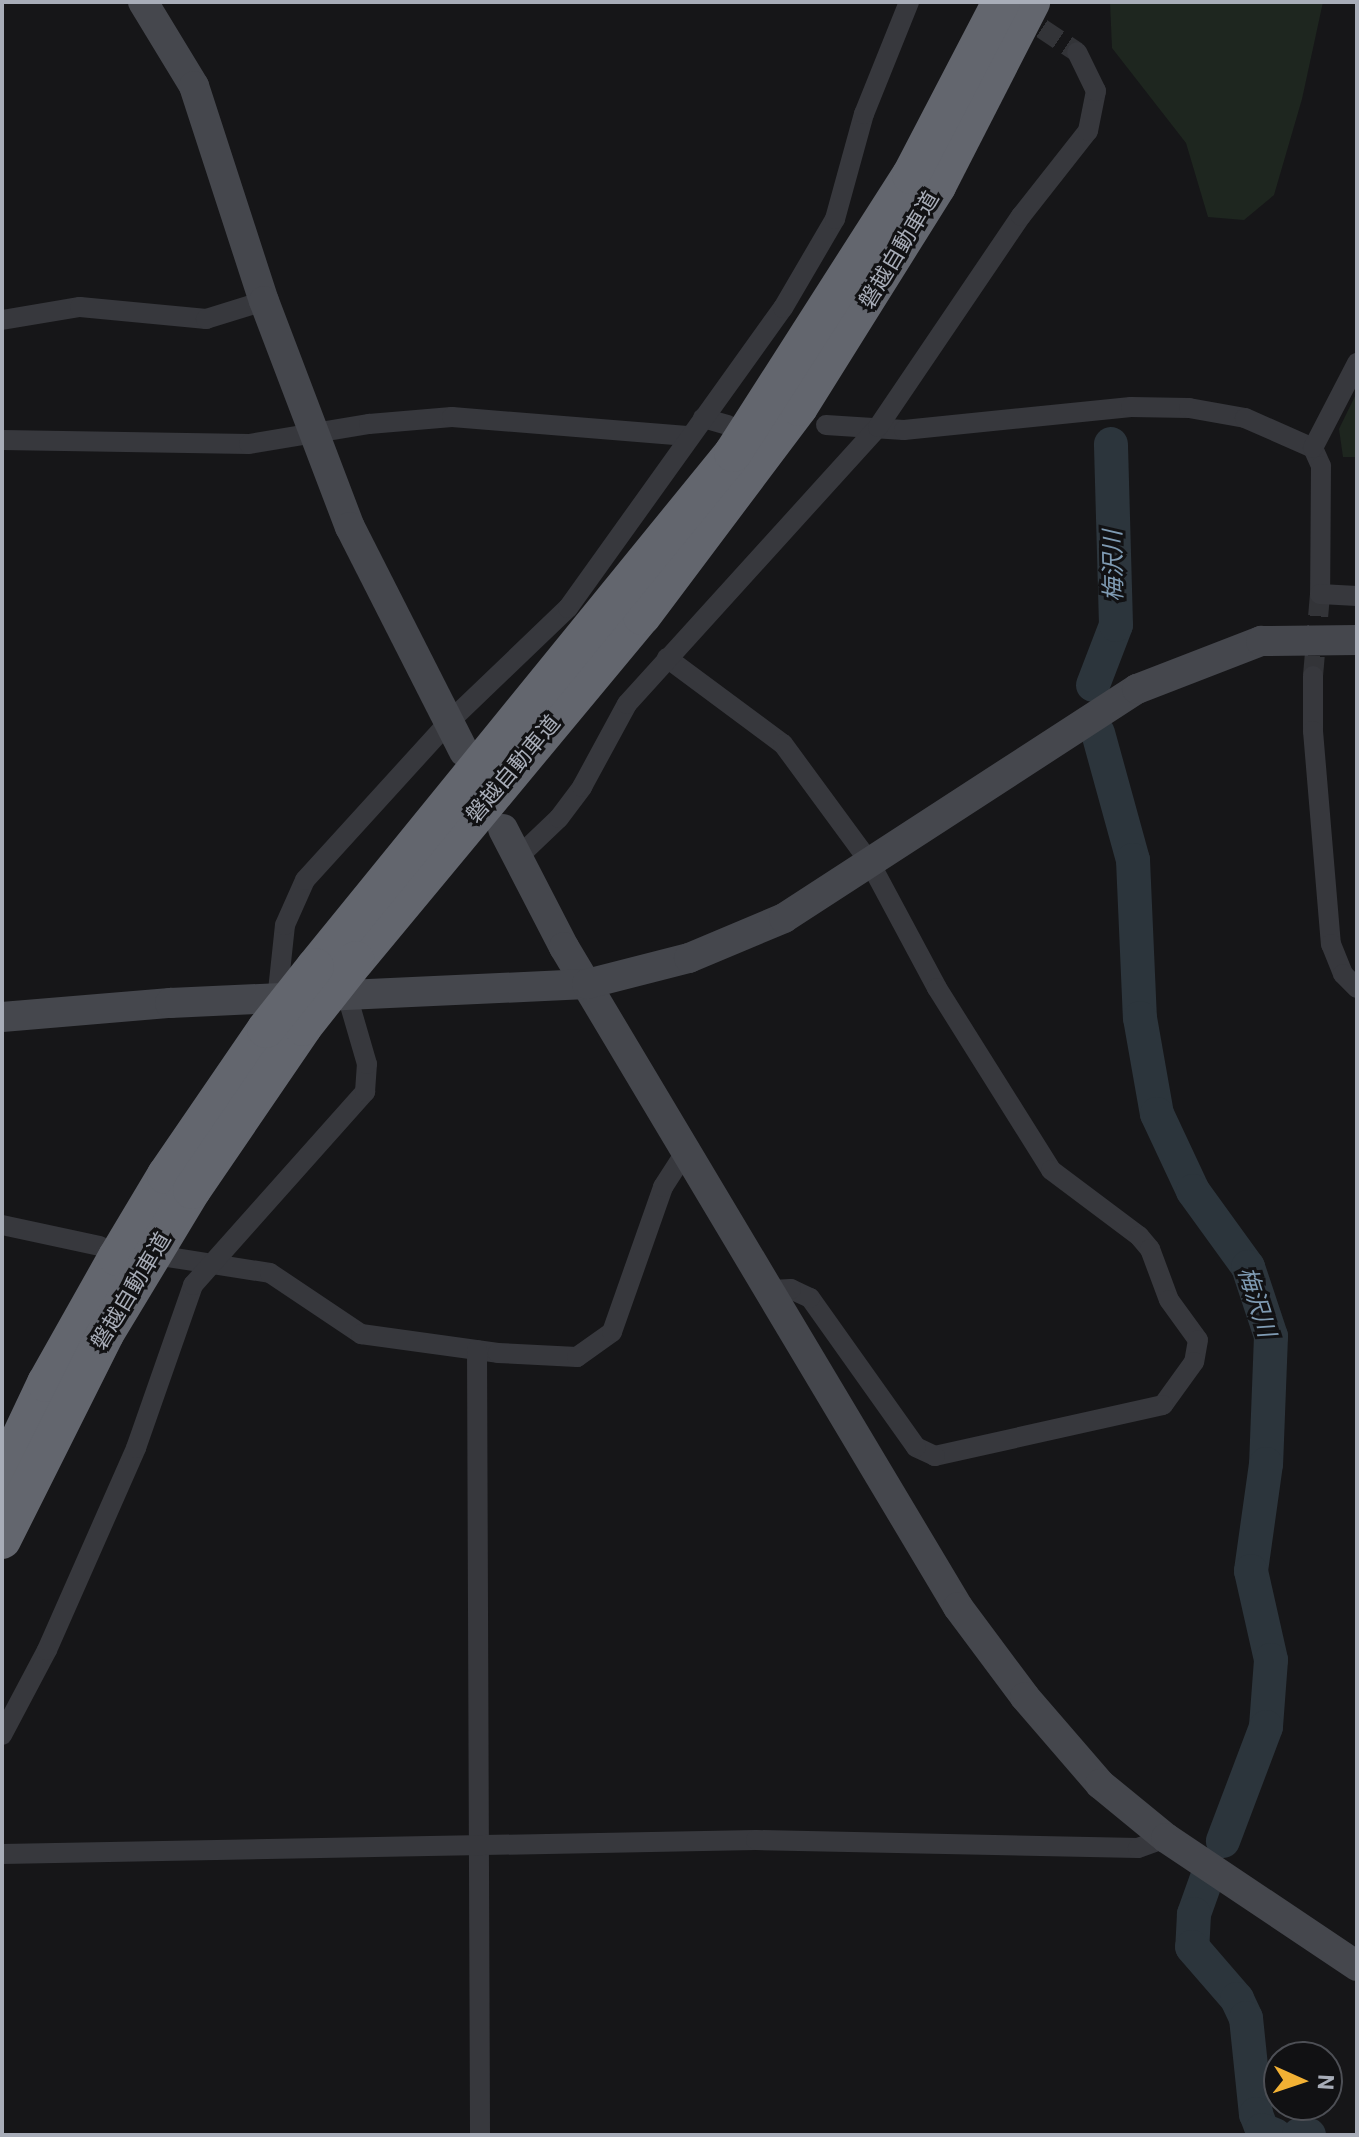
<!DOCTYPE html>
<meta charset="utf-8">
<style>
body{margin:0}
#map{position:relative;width:1359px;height:2137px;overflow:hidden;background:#161618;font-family:Roboto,"Noto Sans JP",sans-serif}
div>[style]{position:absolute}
.green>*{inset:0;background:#1e261f}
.river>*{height:34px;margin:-17px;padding:0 17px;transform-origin:17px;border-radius:17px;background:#2c353c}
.street-tunnel>*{height:20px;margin-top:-10px;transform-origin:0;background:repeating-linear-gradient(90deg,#333438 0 20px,transparent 0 30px)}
.street>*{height:20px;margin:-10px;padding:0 10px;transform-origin:10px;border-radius:10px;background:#37383d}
.secondary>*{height:30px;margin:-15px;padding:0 15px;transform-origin:15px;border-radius:15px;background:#45474d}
.highway>*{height:38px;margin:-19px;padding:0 19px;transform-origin:19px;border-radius:19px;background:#63666e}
.highway-bridge>*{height:38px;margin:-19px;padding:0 19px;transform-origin:19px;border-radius:19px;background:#63666e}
span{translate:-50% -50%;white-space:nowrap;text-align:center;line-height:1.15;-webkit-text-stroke:6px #111113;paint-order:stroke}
.street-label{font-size:22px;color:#a8adb8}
.water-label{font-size:24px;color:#7f9bb3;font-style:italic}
.frame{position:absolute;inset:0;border:4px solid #a8adb8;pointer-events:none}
.north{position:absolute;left:1263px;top:2041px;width:80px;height:80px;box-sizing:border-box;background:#111113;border:2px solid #4d4f55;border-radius:50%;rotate:93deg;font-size:22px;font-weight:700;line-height:32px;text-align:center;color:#a8adb8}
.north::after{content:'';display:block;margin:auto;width:28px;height:36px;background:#f2b134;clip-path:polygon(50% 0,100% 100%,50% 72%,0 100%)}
</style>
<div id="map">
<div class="green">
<div style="clip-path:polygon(1110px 2px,1323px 2px,1302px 99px,1274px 195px,1244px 220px,1208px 217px,1186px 143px,1112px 48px)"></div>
<div style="clip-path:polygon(1357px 392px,1357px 457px,1343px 457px,1339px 429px)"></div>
</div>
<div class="river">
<div style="left:1093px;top:685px;width:64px;rotate:-69deg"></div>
<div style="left:1116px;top:625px;width:181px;rotate:-91.6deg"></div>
<div style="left:1098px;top:733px;width:132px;rotate:74.6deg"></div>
<div style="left:1133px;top:860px;width:158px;rotate:87.5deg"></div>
<div style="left:1140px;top:1018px;width:97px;rotate:80deg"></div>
<div style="left:1157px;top:1114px;width:85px;rotate:64.9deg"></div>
<div style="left:1193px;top:1191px;width:94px;rotate:54.1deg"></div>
<div style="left:1248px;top:1267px;width:73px;rotate:71.6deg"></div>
<div style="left:1271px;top:1336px;width:128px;rotate:92.2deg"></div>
<div style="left:1266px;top:1464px;width:108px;rotate:98deg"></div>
<div style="left:1251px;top:1571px;width:91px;rotate:77.3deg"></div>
<div style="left:1271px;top:1660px;width:67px;rotate:94.3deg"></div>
<div style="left:1266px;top:1727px;width:122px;rotate:110.7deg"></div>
<div style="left:1209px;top:1872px;width:45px;rotate:109.7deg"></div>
<div style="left:1194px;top:1914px;width:33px;rotate:93deg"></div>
<div style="left:1192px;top:1947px;width:69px;rotate:49.1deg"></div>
<div style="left:1237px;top:1999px;width:21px;rotate:65deg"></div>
<div style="left:1246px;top:2018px;width:97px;rotate:84.1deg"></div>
<div style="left:1256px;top:2114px;width:17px;rotate:69deg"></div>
<div style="left:1262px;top:2130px;width:14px;rotate:21deg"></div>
<div style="left:1299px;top:2135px;width:10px"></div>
</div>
<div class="street-tunnel">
<div style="left:1017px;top:12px;width:72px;rotate:33.7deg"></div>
<div style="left:1313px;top:676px;width:82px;rotate:-85.1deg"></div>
</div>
<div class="street">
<div style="left:2px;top:320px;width:79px;rotate:-9.5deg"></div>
<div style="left:80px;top:307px;width:127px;rotate:5.4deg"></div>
<div style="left:206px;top:319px;width:61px;rotate:-17.2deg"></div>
<div style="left:703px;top:418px;width:26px;rotate:16deg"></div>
<div style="left:826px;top:425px;width:78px;rotate:3.7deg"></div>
<div style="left:904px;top:430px;width:228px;rotate:-5.8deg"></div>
<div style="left:1131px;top:407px;width:58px;rotate:1deg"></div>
<div style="left:1189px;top:408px;width:57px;rotate:10.1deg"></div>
<div style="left:1245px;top:418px;width:74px;rotate:23.8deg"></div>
<div style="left:1313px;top:448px;width:20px;rotate:66deg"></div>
<div style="left:1321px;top:466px;width:128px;rotate:90.4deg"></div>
<div style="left:1320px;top:594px;width:37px;rotate:3deg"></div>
<div style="left:2px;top:440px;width:247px;rotate:0.9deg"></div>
<div style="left:249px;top:444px;width:122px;rotate:-9.5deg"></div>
<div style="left:369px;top:424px;width:83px;rotate:-4.8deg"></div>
<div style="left:452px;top:417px;width:239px;rotate:4.6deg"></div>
<div style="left:1313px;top:448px;width:96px;rotate:-62.6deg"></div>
<div style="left:667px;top:658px;width:144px;rotate:36.6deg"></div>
<div style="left:783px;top:744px;width:145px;rotate:53.7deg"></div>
<div style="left:869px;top:861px;width:144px;rotate:61.8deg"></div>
<div style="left:937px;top:988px;width:215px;rotate:57.9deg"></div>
<div style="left:1051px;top:1170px;width:110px;rotate:36.9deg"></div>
<div style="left:1139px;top:1236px;width:17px;rotate:50deg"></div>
<div style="left:1150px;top:1249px;width:54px;rotate:69.6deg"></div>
<div style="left:1169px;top:1300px;width:49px;rotate:54.1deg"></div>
<div style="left:1198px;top:1340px;width:22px;rotate:100deg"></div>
<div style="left:1194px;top:1362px;width:53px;rotate:125.8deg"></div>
<div style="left:1163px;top:1405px;width:234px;rotate:167.4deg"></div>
<div style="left:935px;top:1456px;width:21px;rotate:-155deg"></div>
<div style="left:916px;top:1447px;width:183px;rotate:-125.4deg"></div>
<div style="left:810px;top:1298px;width:21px;rotate:-155deg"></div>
<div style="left:791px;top:1289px;width:20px;rotate:177deg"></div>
<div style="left:1313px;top:676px;width:55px;rotate:90deg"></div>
<div style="left:1313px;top:731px;width:214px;rotate:85.2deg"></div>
<div style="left:1331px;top:944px;width:32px;rotate:68deg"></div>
<div style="left:1343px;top:974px;width:20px;rotate:45deg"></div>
<div style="left:516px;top:859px;width:59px;rotate:-43.6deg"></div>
<div style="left:559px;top:818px;width:39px;rotate:-53deg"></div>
<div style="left:582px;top:787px;width:94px;rotate:-61.5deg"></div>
<div style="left:627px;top:704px;width:374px;rotate:-47.8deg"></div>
<div style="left:878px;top:427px;width:255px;rotate:-55.9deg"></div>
<div style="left:1021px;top:216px;width:108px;rotate:-51.8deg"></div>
<div style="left:1088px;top:131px;width:41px;rotate:-78.7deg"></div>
<div style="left:1096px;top:91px;width:43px;rotate:-116deg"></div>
<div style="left:277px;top:1000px;width:75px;rotate:-83.9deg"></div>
<div style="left:285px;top:925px;width:49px;rotate:-66deg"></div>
<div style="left:305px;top:880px;width:214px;rotate:-47.7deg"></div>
<div style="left:449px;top:722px;width:165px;rotate:-43.8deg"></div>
<div style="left:568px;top:608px;width:369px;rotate:-54.4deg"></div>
<div style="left:783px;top:308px;width:103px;rotate:-59.7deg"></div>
<div style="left:835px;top:219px;width:109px;rotate:-74.6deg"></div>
<div style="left:864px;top:114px;width:121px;rotate:-68.1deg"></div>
<div style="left:2px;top:1225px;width:100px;rotate:12.1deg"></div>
<div style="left:168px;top:1257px;width:103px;rotate:8.9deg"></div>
<div style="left:270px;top:1273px;width:110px;rotate:33.8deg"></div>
<div style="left:361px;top:1334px;width:138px;rotate:7.9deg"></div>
<div style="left:498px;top:1353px;width:79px;rotate:2.9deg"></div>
<div style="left:577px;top:1357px;width:43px;rotate:-35.5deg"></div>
<div style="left:612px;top:1332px;width:154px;rotate:-70.6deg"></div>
<div style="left:663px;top:1187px;width:43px;rotate:-57.4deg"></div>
<div style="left:477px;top:1350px;width:785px;rotate:89.78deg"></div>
<div style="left:2px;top:1735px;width:96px;rotate:-62.1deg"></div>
<div style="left:47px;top:1650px;width:221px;rotate:-66.2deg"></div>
<div style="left:136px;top:1448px;width:173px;rotate:-70.7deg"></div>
<div style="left:193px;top:1285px;width:259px;rotate:-48.3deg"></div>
<div style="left:365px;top:1092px;width:28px;rotate:-86deg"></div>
<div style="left:367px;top:1064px;width:72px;rotate:-106.2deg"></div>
<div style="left:2px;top:1854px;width:754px;rotate:-1.06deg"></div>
<div style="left:756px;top:1840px;width:382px;rotate:1.2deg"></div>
<div style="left:1138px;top:1848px;width:30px;rotate:-20deg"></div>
</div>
<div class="secondary">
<div style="left:143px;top:2px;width:98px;rotate:58.7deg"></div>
<div style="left:194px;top:86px;width:226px;rotate:72deg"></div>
<div style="left:264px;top:301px;width:242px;rotate:69.2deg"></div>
<div style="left:350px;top:527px;width:252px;rotate:63.1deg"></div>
<div style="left:503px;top:829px;width:133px;rotate:62.7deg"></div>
<div style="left:564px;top:947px;width:769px;rotate:59.16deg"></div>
<div style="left:958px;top:1607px;width:112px;rotate:53.3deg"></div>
<div style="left:1025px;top:1697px;width:115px;rotate:49.2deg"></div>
<div style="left:1100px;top:1784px;width:85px;rotate:39.3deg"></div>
<div style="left:1166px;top:1838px;width:230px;rotate:33.8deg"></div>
<div style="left:2px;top:1017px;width:169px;rotate:-4.8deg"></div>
<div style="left:170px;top:1003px;width:417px;rotate:-2.6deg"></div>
<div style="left:587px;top:984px;width:105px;rotate:-14.3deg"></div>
<div style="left:689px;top:958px;width:103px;rotate:-22.8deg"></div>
<div style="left:784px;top:918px;width:421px;rotate:-33deg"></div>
<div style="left:1137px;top:689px;width:133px;rotate:-21.2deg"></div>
<div style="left:1261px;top:641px;width:96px;rotate:-0.6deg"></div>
</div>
<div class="highway">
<div style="left:356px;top:960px;width:447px;rotate:-50.3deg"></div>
<div style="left:642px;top:616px;width:261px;rotate:-53.1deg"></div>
<div style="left:799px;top:407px;width:261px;rotate:-58deg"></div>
<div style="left:937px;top:186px;width:207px;rotate:-62.9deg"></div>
<div style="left:315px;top:967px;width:663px;rotate:-50.88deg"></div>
<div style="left:733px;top:453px;width:330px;rotate:-57.4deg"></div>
<div style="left:911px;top:175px;width:195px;rotate:-62.5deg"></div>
<div style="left:2px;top:1476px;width:103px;rotate:-64.7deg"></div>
<div style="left:46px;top:1383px;width:145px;rotate:-60.6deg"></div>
<div style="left:117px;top:1257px;width:96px;rotate:-59.1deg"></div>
<div style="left:166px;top:1175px;width:177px;rotate:-55.6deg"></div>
<div style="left:2px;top:1540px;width:230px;rotate:-63.4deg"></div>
<div style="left:105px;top:1334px;width:168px;rotate:-58.9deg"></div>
<div style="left:192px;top:1190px;width:197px;rotate:-55.7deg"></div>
</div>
<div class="highway-bridge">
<div style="left:303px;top:1027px;width:85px;rotate:-51.7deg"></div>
<div style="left:266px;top:1029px;width:79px;rotate:-51.7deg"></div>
</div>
<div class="street-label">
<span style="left:899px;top:250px;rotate:-59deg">磐越自動車道</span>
<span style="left:513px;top:769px;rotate:-50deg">磐越自動車道</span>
<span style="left:131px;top:1291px;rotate:-59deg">磐越自動車道</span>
</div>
<div class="water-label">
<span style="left:1114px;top:566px;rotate:-91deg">梅沢川</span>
<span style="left:1256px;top:1302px;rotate:72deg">梅沢川</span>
</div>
<div class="frame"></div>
<div class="north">N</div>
</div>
